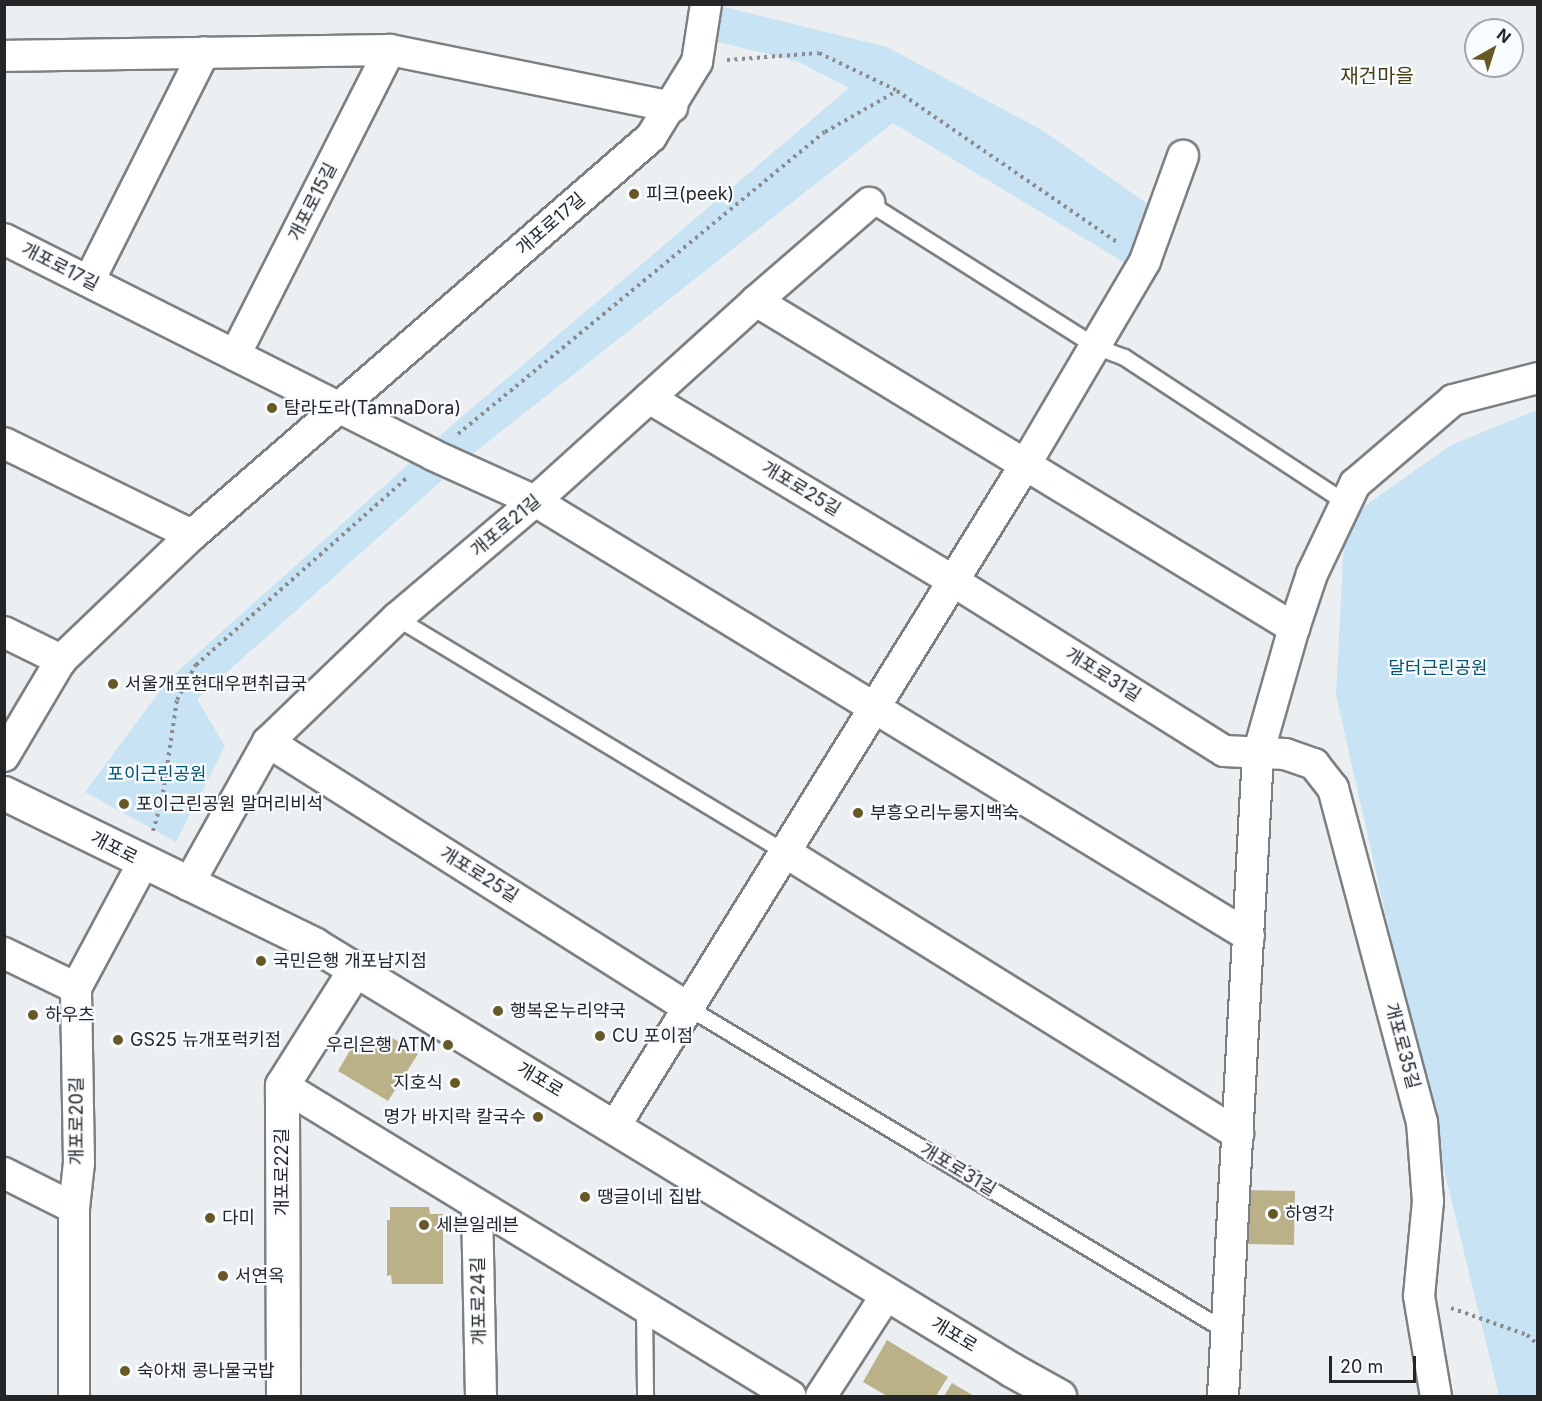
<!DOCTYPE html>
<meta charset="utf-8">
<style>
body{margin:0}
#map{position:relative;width:1542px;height:1401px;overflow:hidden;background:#eceff1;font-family:Inter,"Noto Sans KR",sans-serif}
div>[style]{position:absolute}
.green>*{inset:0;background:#c8e3f3}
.building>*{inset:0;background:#bbb189}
.path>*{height:4px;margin-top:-2px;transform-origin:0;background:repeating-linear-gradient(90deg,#898b8d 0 3px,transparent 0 7.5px)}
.roads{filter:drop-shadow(2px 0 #7d8082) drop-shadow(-2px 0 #7d8082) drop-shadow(0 2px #7d8082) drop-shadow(0 -2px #7d8082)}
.service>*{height:15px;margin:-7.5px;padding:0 7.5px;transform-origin:7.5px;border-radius:7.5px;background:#fff}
.minor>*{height:30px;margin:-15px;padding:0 15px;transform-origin:15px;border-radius:15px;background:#fff}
.tertiary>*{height:33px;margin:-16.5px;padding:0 16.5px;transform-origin:16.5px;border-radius:16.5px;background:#fff}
.dots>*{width:16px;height:16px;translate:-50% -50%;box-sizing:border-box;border:3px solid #f9fcff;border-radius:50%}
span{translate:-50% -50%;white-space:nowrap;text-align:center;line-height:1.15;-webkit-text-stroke:4.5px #f9fcff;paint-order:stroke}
.poi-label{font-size:18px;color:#242526}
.left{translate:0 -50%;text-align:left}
.right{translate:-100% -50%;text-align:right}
.street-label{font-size:18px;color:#242526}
.park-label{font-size:18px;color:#035373}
.neighbourhood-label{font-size:20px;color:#473d14}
.frame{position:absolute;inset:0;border:6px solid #242526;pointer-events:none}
.north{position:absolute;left:1464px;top:18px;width:60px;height:60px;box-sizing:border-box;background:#f9fcff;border:2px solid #a4a6a8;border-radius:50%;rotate:39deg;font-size:16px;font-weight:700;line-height:24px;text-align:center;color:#242526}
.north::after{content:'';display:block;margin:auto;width:21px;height:27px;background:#665926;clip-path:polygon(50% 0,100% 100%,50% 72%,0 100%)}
.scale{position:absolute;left:1329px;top:1356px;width:87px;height:27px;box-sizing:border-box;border:3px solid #242526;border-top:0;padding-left:8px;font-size:18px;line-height:21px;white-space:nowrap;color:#242526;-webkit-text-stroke:4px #f9fcff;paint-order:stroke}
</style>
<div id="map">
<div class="green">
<div style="clip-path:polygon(716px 5px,887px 47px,1042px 130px,1152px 207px,1130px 266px,893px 123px,466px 459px,197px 699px,225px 746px,176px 842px,85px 792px,168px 680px,459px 419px,849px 88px,799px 62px,710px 40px)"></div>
<div style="clip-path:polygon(1537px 410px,1537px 1396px,1499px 1396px,1434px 1129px,1336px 695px,1345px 520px,1451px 445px)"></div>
</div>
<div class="building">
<div style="clip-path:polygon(391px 1037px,418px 1054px,388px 1101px,338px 1071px,352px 1047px)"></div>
<div style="clip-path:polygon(1242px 1190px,1295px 1191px,1294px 1245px,1248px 1244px,1249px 1234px,1241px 1234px)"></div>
<div style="clip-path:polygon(390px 1207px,429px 1207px,430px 1214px,443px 1214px,443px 1284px,392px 1284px,391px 1275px,387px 1276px,387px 1220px,390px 1220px)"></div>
<div style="clip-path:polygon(887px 1340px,948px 1377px,936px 1396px,887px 1396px,863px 1382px)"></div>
<div style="clip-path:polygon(952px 1383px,974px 1396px,944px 1396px)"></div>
</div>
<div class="path">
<div style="left:727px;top:60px;width:92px;rotate:-4.4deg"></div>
<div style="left:819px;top:53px;width:85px;rotate:25.7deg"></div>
<div style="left:458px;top:434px;width:475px;rotate:-39.5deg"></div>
<div style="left:825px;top:132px;width:83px;rotate:-29.7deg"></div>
<div style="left:897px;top:91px;width:270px;rotate:34.5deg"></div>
<div style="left:153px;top:831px;width:32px;rotate:-74deg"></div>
<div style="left:162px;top:800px;width:101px;rotate:-81.5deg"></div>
<div style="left:177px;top:700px;width:40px;rotate:-62deg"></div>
<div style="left:196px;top:665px;width:285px;rotate:-41.6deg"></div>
<div style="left:1451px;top:1308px;width:81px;rotate:19.6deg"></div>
<div style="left:1527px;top:1335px;width:15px;rotate:42deg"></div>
</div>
<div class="roads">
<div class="service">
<div style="left:869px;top:203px;width:267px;rotate:32.3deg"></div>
<div style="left:1095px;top:346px;width:31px;rotate:21deg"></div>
<div style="left:1124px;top:357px;width:264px;rotate:33.3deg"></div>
<div style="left:397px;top:618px;width:453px;rotate:31.1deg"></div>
<div style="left:689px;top:1008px;width:629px;rotate:31.01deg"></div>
<div style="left:644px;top:1308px;width:88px;rotate:89.3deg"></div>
</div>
<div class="minor">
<div style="left:4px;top:56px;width:386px;rotate:-0.9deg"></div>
<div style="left:390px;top:50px;width:288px;rotate:11.4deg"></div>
<div style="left:4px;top:239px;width:480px;rotate:26.7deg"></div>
<div style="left:433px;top:455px;width:112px;rotate:24.3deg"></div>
<div style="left:535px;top:501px;width:836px;rotate:31.35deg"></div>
<div style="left:89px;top:281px;width:256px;rotate:-63.3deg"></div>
<div style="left:756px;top:301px;width:630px;rotate:31.29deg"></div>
<div style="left:235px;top:355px;width:342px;rotate:-63.1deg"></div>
<div style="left:649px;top:398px;width:355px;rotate:31deg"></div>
<div style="left:953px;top:581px;width:320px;rotate:32.1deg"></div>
<div style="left:1224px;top:751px;width:61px;rotate:2.8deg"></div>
<div style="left:1285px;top:754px;width:31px;rotate:19deg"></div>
<div style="left:1314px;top:764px;width:31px;rotate:52deg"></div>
<div style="left:1333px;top:788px;width:346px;rotate:75.1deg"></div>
<div style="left:1422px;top:1122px;width:79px;rotate:85.7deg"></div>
<div style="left:1428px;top:1201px;width:95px;rotate:95.4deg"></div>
<div style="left:1419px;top:1296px;width:101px;rotate:80.4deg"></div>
<div style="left:4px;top:443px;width:209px;rotate:26.1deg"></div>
<div style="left:4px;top:632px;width:64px;rotate:26.2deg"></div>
<div style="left:268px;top:742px;width:498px;rotate:32.3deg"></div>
<div style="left:4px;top:756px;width:112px;rotate:-59.3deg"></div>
<div style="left:61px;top:660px;width:181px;rotate:-43.7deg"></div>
<div style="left:192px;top:535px;width:608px;rotate:-40.93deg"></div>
<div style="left:651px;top:137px;width:88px;rotate:-58.5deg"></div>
<div style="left:697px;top:62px;width:59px;rotate:-81.2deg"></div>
<div style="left:785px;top:852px;width:534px;rotate:31.9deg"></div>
<div style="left:188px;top:885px;width:164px;rotate:-60.8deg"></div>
<div style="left:268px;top:742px;width:179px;rotate:-43.9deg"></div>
<div style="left:397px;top:618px;width:181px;rotate:-40.3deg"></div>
<div style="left:535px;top:501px;width:298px;rotate:-42.1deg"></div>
<div style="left:756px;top:301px;width:150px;rotate:-40.9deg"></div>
<div style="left:4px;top:953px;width:80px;rotate:25.9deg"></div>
<div style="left:282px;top:1085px;width:596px;rotate:31.43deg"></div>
<div style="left:615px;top:1126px;width:778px;rotate:-58.19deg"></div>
<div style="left:1025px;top:465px;width:237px;rotate:-59.5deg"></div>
<div style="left:1145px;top:261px;width:112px;rotate:-70.1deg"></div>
<div style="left:4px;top:1173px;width:78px;rotate:26.6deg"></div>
<div style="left:477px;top:1206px;width:190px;rotate:88.8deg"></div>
<div style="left:74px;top:1396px;width:188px;rotate:-90deg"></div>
<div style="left:74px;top:1208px;width:45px;rotate:-83.7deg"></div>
<div style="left:79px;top:1163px;width:175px;rotate:-91deg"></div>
<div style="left:76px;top:988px;width:142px;rotate:-61.8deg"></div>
<div style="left:821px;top:1396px;width:121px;rotate:-57.1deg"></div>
<div style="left:1223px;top:1396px;width:643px;rotate:-86.88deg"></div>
<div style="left:1258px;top:754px;width:131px;rotate:-74.1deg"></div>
<div style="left:1294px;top:628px;width:57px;rotate:-71.6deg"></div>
<div style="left:1312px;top:574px;width:100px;rotate:-64.5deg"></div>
<div style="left:1355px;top:484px;width:129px;rotate:-40.6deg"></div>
<div style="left:1453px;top:400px;width:88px;rotate:-14.5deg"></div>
</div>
<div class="tertiary">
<div style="left:4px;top:793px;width:346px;rotate:26deg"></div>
<div style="left:315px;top:945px;width:816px;rotate:31.37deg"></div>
<div style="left:1012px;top:1370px;width:54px;rotate:29deg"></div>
<div style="left:283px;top:1396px;width:311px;rotate:-90.2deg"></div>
<div style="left:282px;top:1085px;width:138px;rotate:-57.7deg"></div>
</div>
</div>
<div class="dots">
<div style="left:634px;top:194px;background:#665926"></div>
<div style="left:272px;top:408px;background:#665926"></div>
<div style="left:113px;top:684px;background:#665926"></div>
<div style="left:124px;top:804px;background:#665926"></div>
<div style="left:858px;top:813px;background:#665926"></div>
<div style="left:261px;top:961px;background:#665926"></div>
<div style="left:498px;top:1011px;background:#665926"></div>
<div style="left:33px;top:1015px;background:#665926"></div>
<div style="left:600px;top:1036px;background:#665926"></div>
<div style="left:118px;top:1040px;background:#665926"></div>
<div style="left:448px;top:1045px;background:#665926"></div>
<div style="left:455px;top:1083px;background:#665926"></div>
<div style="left:538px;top:1117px;background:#665926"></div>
<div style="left:585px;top:1197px;background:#665926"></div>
<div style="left:1273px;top:1214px;background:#665926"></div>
<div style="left:210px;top:1218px;background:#665926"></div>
<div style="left:424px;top:1225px;background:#665926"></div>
<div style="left:223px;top:1276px;background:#665926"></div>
<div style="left:125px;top:1371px;background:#665926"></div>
</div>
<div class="poi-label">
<span class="left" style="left:646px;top:194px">피크(peek)</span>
<span class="left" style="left:284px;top:408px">탐라도라(TamnaDora)</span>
<span class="left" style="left:125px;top:684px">서울개포현대우편취급국</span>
<span class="left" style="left:136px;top:804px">포이근린공원 말머리비석</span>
<span class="left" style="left:870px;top:813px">부흥오리누룽지백숙</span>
<span class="left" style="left:273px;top:961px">국민은행 개포남지점</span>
<span class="left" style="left:510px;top:1011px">행복온누리약국</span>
<span class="left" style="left:45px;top:1015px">하우츠</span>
<span class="left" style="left:612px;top:1036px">CU 포이점</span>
<span class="left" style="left:130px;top:1040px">GS25 뉴개포럭키점</span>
<span class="right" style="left:436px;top:1045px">우리은행 ATM</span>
<span class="right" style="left:443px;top:1083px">지호식</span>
<span class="right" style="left:526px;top:1117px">명가 바지락 칼국수</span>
<span class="left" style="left:597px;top:1197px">땡글이네 집밥</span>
<span class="left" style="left:1285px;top:1214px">하영각</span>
<span class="left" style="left:222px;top:1218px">다미</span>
<span class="left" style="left:436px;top:1225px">세븐일레븐</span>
<span class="left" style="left:235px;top:1276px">서연옥</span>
<span class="left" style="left:137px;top:1371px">숙아채 콩나물국밥</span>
</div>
<div class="street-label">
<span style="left:313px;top:202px;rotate:-63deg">개포로15길</span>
<span style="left:551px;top:224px;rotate:-41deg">개포로17길</span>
<span style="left:60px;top:267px;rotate:27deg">개포로17길</span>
<span style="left:801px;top:489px;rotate:31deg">개포로25길</span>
<span style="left:506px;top:526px;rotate:-40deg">개포로21길</span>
<span style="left:1103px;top:675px;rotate:32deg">개포로31길</span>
<span style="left:114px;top:848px;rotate:27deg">개포로</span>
<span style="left:479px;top:875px;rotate:32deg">개포로25길</span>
<span style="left:1402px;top:1046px;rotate:75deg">개포로35길</span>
<span style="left:540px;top:1080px;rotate:31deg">개포로</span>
<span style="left:77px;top:1121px;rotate:-90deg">개포로20길</span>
<span style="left:958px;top:1170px;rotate:31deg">개포로31길</span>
<span style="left:282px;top:1172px;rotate:-90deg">개포로22길</span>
<span style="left:479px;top:1301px;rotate:-91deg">개포로24길</span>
<span style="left:954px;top:1335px;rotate:31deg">개포로</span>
</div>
<div class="park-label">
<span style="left:1438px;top:668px">달터근린공원</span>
<span style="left:157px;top:774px">포이근린공원</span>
</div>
<div class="neighbourhood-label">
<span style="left:1377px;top:76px">재건마을</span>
</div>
<div class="frame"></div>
<div class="north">N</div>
<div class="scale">20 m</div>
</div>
